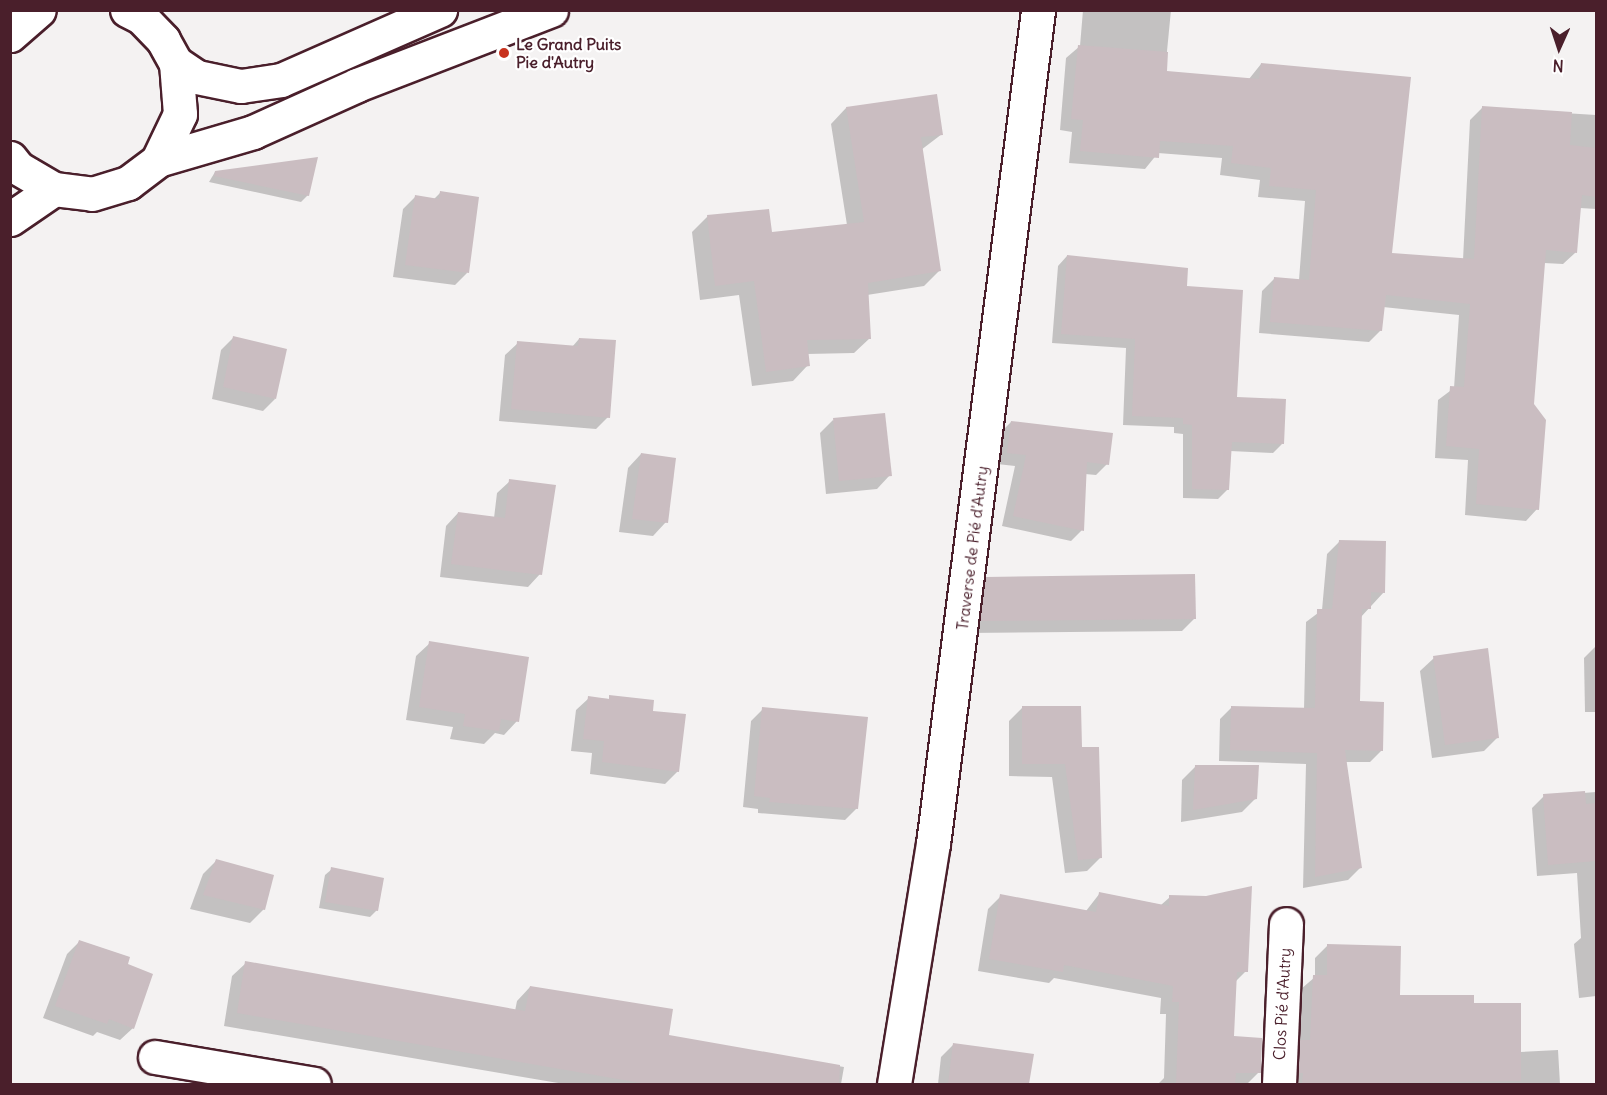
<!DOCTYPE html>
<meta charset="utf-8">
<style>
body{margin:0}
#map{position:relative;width:1607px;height:1095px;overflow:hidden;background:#f4f2f2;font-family:Delius,sans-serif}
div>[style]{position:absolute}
.shadow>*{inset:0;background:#0003}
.building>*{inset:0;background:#cabdc1}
.roads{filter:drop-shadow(2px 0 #4a1f2b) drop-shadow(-2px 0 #4a1f2b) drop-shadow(0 2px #4a1f2b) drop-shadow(0 -2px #4a1f2b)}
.minor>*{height:33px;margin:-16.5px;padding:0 16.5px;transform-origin:16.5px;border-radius:16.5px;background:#fff}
.secondary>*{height:33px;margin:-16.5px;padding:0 16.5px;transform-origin:16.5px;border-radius:16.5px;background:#fff}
.dots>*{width:16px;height:16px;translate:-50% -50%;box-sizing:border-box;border:3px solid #fff;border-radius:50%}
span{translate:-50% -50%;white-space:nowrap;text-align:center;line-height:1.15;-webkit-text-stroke:4.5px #fff;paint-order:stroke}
.poi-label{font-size:16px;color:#4a1f2b;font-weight:700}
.left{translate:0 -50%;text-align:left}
.street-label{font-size:16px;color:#4a1f2b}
.frame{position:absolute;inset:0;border:12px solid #4a1f2b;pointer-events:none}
.north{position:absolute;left:1529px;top:18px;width:60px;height:60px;-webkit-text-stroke:4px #fff;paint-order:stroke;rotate:183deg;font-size:16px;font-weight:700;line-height:24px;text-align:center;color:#4a1f2b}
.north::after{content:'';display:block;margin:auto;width:21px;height:27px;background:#4a1f2b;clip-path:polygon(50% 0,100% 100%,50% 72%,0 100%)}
</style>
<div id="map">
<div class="shadow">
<div style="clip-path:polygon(1083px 10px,1171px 10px,1165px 72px,1249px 79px,1261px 64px,1391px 254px,1463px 260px,1470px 120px,1482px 108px,1596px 115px,1596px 209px,1580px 208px,1575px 253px,1563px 264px,1544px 263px,1532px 404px,1537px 509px,1526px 521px,1465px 515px,1468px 460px,1435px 458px,1438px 400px,1454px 388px,1459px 315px,1383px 307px,1381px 330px,1369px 342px,1259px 333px,1262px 291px,1274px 279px,1299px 280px,1305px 201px,1258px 197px,1260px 180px,1220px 175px,1222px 158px,1158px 153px,1145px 169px,1069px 163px,1072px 132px,1060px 130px,1066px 58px,1080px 46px)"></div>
<div style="clip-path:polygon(846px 108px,942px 134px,921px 150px,939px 271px,924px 286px,867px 295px,870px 338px,854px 353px,807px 354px,808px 365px,793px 381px,752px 386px,739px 295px,700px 300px,692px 232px,708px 216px,770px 234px,847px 225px,831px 124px)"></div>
<div style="clip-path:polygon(215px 172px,308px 195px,301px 202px,209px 182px)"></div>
<div style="clip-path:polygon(440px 193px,467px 273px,455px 285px,393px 277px,403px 209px,415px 197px,434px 199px)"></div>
<div style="clip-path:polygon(1067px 256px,1185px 287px,1236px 398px,1282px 444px,1273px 453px,1230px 451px,1228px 489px,1218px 499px,1183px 498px,1183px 434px,1174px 433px,1174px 427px,1123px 425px,1126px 348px,1052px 343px,1058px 266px)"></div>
<div style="clip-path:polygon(233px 338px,275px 399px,263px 411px,212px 399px,221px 350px)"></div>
<div style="clip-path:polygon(579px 339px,608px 417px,596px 429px,499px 421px,505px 355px,518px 343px,572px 347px)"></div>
<div style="clip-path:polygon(833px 420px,890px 475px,877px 489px,826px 494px,820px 433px)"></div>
<div style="clip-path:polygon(1011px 422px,1107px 464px,1096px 475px,1085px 474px,1082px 530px,1071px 541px,1002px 526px,1015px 466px,997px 464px,1000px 433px)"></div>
<div style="clip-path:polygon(641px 454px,666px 522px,653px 536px,619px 532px,628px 468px)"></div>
<div style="clip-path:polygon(510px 481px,540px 574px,528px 587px,440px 577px,446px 526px,458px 513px,494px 518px,497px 493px)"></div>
<div style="clip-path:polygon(1339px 542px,1384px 592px,1360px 618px,1359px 703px,1382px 750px,1370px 762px,1345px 762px,1360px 868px,1348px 880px,1303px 888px,1306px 764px,1219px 761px,1220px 719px,1232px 707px,1304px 709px,1306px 622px,1322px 610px,1327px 554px)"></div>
<div style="clip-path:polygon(986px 578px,1195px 618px,1182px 631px,968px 633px,973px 591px)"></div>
<div style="clip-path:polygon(430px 643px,517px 721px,504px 735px,495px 733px,484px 744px,450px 739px,453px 727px,406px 720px,416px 656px)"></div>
<div style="clip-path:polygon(1596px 646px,1596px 712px,1585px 712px,1584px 658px)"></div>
<div style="clip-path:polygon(1434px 658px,1498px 737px,1484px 751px,1432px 758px,1420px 671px)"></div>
<div style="clip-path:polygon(589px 698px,653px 701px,651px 712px,678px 771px,665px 784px,590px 774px,592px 753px,571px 751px,576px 710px)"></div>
<div style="clip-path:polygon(1022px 708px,1081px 748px,1100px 858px,1087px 871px,1065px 873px,1052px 777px,1009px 776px,1009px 721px)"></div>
<div style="clip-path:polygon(763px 709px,857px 808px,845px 820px,758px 813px,758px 809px,743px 807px,751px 721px)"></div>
<div style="clip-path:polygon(1195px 767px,1255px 799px,1242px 812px,1181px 822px,1182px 780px)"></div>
<div style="clip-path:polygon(1596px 792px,1596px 996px,1579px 998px,1574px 944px,1581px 938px,1577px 873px,1537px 876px,1532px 808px,1544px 796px)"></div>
<div style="clip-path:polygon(216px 861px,264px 909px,250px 923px,190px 909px,203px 874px)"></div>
<div style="clip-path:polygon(332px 869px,377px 910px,370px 917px,319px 908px,325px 875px)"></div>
<div style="clip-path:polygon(1100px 893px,1161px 905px,1170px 897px,1246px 971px,1235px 982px,1232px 1038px,1259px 1072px,1247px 1084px,1158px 1084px,1164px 1078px,1166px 1014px,1160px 1014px,1161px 998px,1054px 978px,1049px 983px,978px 971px,988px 909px,1001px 896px,1086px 911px)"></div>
<div style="clip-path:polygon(80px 941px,126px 965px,133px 1028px,120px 1040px,97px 1032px,93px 1036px,43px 1018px,67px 954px)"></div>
<div style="clip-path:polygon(1328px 945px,1398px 997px,1472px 1005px,1520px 1052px,1558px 1050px,1560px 1084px,1286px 1084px,1288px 1054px,1298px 1043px,1301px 989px,1315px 977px,1315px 958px)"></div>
<div style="clip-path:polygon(246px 963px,515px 1011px,517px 1001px,530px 987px,667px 1037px,844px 1067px,841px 1084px,564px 1084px,224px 1026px,232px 976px)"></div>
<div style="clip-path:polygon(954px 1044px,1032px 1055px,1028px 1084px,938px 1084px,941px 1057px)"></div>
</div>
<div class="building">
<div style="clip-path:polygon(1078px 45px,1168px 52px,1167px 71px,1259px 79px,1261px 63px,1411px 77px,1392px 253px,1474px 259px,1482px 106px,1572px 112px,1570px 145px,1596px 148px,1596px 197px,1582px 195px,1577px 253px,1546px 250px,1534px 404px,1546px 420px,1539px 510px,1476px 504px,1479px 449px,1446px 446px,1450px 386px,1464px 387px,1470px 304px,1386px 295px,1382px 331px,1270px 322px,1274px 277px,1309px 280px,1316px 190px,1269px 186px,1271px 168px,1231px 163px,1233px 146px,1160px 141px,1159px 158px,1080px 151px,1083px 120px,1071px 119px)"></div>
<div style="clip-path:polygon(937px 94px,943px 135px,921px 137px,941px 271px,868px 283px,871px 339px,807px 340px,810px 366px,766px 372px,754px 281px,715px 286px,707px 215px,769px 209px,772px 232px,864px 222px,846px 107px)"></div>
<div style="clip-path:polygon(318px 157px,309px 196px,214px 176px,215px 171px)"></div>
<div style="clip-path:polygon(440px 191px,479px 197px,469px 273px,405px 265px,415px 195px,439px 199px)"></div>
<div style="clip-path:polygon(1067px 255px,1188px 268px,1187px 286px,1243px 290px,1237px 397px,1286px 399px,1284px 444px,1232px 442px,1229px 490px,1192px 489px,1192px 425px,1183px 424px,1183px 418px,1132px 416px,1135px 339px,1061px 334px)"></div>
<div style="clip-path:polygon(233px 336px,287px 349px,276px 399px,223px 387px)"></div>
<div style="clip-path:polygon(579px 338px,616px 340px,610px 418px,511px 409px,517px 341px,578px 346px)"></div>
<div style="clip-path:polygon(885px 413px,892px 476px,839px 481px,833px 418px)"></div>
<div style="clip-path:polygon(1011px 421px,1113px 433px,1109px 465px,1087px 462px,1084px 531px,1013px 516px,1026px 455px,1007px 453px)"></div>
<div style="clip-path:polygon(641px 453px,676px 458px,668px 523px,632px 519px)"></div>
<div style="clip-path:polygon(509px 479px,556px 485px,542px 575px,451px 564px,458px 512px,505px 518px)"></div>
<div style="clip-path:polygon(1339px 540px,1386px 541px,1385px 593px,1371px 592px,1371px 609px,1362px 609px,1360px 701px,1384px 702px,1383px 751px,1345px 750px,1362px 868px,1315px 877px,1317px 753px,1230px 750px,1231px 706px,1315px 708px,1317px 609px,1332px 609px)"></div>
<div style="clip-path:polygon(1195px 574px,1196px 619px,980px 621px,986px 577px)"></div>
<div style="clip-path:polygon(429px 641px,529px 657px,519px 722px,501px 719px,499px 731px,463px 726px,465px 714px,419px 707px)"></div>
<div style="clip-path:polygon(1488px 648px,1499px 738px,1445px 745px,1433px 656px)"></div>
<div style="clip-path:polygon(609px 695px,654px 700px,653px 711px,686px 714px,679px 772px,602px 762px,604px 741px,583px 739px,588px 696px,609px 699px)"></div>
<div style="clip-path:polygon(1022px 706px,1081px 706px,1082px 747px,1099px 747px,1102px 858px,1078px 860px,1065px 764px,1022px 764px)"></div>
<div style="clip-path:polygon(762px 707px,868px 717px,858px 809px,769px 802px,770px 798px,754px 796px)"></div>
<div style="clip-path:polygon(1195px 765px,1259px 765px,1257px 799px,1193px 810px)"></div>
<div style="clip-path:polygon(1585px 791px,1586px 804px,1596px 803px,1596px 861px,1548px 865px,1543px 794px)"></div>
<div style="clip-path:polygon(216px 859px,274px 875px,265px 910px,203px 895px)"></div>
<div style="clip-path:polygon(331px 867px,384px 878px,378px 911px,325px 902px)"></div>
<div style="clip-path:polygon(1252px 886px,1248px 972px,1237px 972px,1234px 1036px,1262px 1038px,1261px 1073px,1236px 1073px,1235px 1084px,1176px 1084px,1179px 1002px,1172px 1002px,1173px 986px,1064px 965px,1063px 972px,989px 959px,1000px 894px,1096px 912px,1099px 892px,1169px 906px,1169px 895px,1206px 896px)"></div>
<div style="clip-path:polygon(79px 940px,130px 957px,128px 964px,153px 974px,134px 1029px,109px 1019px,107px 1024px,55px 1006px)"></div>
<div style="clip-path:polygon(1327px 944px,1401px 946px,1400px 995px,1474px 995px,1474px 1003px,1521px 1003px,1521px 1081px,1302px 1084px,1303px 1073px,1298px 1073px,1300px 1040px,1310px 1040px,1313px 975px,1327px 975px)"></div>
<div style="clip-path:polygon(245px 961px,525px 1011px,530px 986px,673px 1009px,669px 1035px,840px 1065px,839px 1084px,641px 1083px,237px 1013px)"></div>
<div style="clip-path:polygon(953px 1043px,1034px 1054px,1029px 1084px,948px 1084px)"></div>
</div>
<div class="roads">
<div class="minor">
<div style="left:155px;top:1057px;width:161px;rotate:9.6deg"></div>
<div style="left:894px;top:1084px;width:243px;rotate:-80.8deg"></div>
<div style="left:933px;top:844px;width:841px;rotate:-82.82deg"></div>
<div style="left:1279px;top:1084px;width:160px;rotate:-87.5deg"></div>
</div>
<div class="secondary">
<div style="left:127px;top:10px;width:16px;rotate:27deg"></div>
<div style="left:141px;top:17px;width:32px;rotate:46deg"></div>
<div style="left:163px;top:40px;width:26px;rotate:61deg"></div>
<div style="left:176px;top:63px;width:51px;rotate:85.5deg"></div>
<div style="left:180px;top:114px;width:51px;rotate:115.6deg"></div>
<div style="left:10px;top:35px;width:38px;rotate:-41deg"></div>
<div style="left:176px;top:63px;width:25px;rotate:34deg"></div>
<div style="left:197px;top:77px;width:45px;rotate:11.6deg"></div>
<div style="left:241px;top:86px;width:40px;rotate:-8.5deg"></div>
<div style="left:281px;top:80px;width:174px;rotate:-23.8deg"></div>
<div style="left:10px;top:158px;width:13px;rotate:51deg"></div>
<div style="left:18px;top:168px;width:42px;rotate:30.3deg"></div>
<div style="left:54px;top:189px;width:38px;rotate:7deg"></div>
<div style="left:92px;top:194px;width:38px;rotate:-17deg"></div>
<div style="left:128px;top:183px;width:38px;rotate:-37deg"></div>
<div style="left:158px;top:160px;width:99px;rotate:-16.4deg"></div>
<div style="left:253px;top:132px;width:114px;rotate:-24.3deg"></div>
<div style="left:357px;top:85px;width:208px;rotate:-21.1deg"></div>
<div style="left:10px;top:219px;width:53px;rotate:-34.3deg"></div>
</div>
</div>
<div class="dots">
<div style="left:504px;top:53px;background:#c8321e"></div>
</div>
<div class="poi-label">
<span class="left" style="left:516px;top:53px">Le Grand Puits<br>Pie d'Autry</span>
</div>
<div class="street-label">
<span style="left:972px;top:548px;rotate:-83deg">Traverse de Pié d'Autry</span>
<span style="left:1282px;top:1004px;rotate:-87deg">Clos Pié d'Autry</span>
</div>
<div class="frame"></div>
<div class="north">N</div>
</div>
